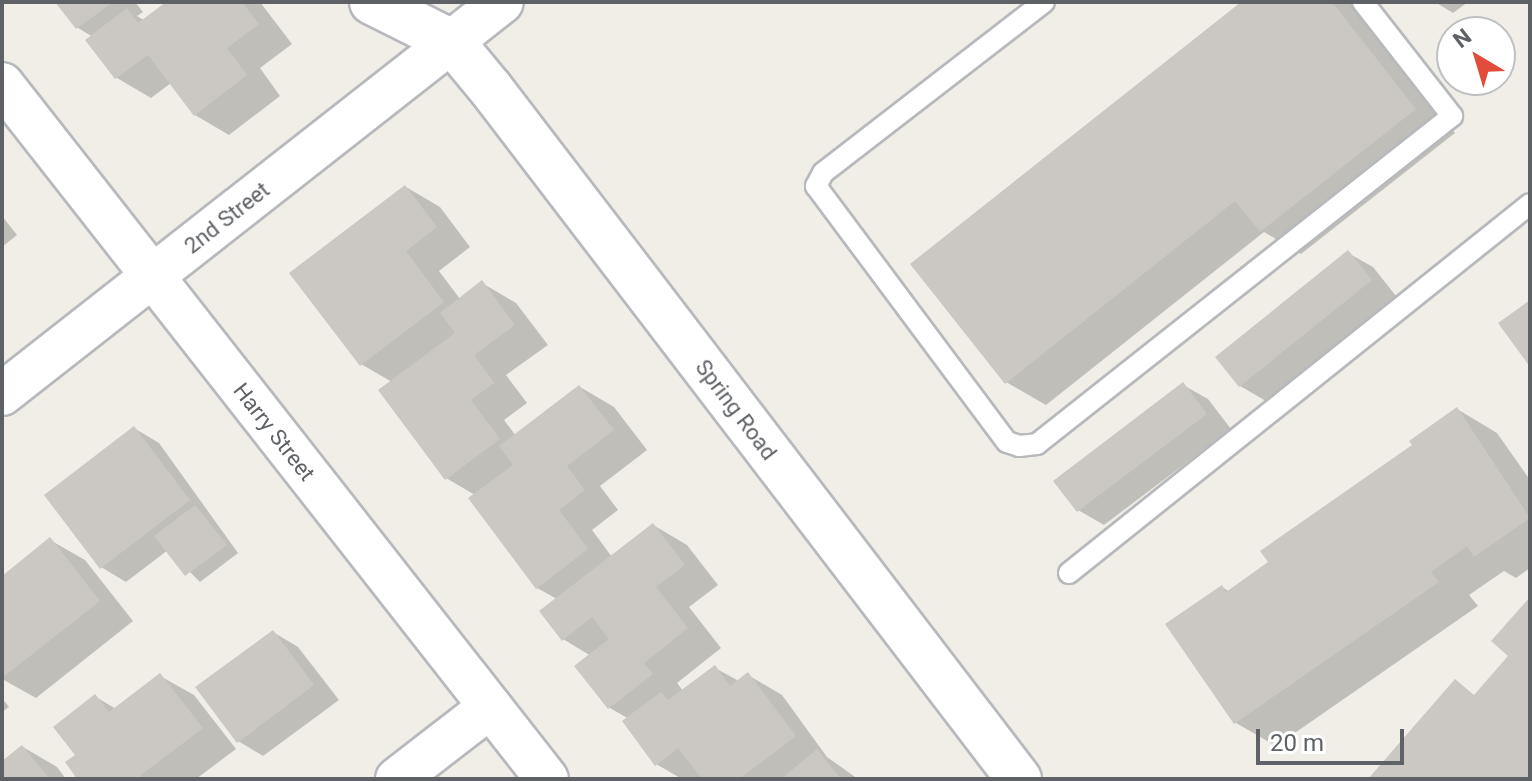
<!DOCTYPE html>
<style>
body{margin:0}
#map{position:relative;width:1532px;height:781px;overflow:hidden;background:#f0eee7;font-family:Roboto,sans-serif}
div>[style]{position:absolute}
.shadow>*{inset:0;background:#0003}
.building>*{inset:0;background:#cbc8c4}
.roads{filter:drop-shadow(2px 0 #b7b9bc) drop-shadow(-2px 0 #b7b9bc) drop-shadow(0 2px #b7b9bc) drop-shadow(0 -2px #b7b9bc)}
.lane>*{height:20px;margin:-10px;padding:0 10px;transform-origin:10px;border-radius:10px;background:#fff}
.street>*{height:42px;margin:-21px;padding:0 21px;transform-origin:21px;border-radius:21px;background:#fff}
.secondary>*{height:44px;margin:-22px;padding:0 22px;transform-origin:22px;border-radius:22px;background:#fff}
span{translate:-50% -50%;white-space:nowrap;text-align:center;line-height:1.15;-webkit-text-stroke:7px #fff;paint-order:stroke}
.street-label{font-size:22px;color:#5e6166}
.frame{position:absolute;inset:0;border:4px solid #5e6166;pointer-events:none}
.north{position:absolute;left:1436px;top:16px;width:80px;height:80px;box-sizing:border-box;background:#fff;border:2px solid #bfc0c2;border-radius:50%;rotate:322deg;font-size:22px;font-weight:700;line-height:32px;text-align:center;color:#5e6166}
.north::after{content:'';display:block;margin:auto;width:28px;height:36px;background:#e24c3a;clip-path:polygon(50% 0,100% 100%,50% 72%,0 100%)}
.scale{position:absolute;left:1256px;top:729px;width:148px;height:36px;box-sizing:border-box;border:4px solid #5e6166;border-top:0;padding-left:10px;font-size:24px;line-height:28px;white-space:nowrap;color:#5e6166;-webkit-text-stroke:6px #fff;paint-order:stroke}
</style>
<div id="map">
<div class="shadow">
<div style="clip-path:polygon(58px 2px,135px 2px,143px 12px,137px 16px,145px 21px,169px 2px,260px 2px,292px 44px,260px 68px,280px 96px,229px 135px,195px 115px,171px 83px,151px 98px,117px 78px,93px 37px,78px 28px)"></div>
<div style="clip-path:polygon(1245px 2px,1352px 2px,1455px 133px,1301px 254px,1264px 232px,1046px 405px,1006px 382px)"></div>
<div style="clip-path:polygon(1435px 2px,1468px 2px,1453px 13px)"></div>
<div style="clip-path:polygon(406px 187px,440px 207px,470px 247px,439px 271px,460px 299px,482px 283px,516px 303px,548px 345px,506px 375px,527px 403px,504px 420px,516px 436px,580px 387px,614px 407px,647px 450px,600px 486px,618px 510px,592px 530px,612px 557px,653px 525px,687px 545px,718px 585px,689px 607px,721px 648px,677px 683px,683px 691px,715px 668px,739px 681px,748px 675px,782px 695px,827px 757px,858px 779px,682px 779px,656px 764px,629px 719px,610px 708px,591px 656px,563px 639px,557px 599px,537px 588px,475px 495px,446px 478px,392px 382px,361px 364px)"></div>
<div style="clip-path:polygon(2px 216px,17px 235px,2px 247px)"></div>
<div style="clip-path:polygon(1348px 253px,1373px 267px,1396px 296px,1266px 401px,1240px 386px,1218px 358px)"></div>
<div style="clip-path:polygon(1183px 385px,1208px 399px,1231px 429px,1104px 525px,1078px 510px)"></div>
<div style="clip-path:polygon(1457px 409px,1497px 433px,1530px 480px,1530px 568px,1516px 578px,1504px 571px,1469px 595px,1478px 606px,1276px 746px,1236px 723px,1222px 587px,1230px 592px,1271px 563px)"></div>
<div style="clip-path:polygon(134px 428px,159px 443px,238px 553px,200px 582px,168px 550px,126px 582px,101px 567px)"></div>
<div style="clip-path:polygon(50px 540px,85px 560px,133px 621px,36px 698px,2px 679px,2px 577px)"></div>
<div style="clip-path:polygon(273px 632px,298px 647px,339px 700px,263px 756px,238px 741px)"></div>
<div style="clip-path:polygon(160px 676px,194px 695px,236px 749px,196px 779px,80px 779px,78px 755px,96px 697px,116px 709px)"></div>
<div style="clip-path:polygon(2px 698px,9px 707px,2px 712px)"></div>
<div style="clip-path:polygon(23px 747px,57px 767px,66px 779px,2px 779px,2px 764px)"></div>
</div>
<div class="building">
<div style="clip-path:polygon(55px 2px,113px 2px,76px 29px)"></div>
<div style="clip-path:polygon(166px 2px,242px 2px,259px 24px,227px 48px,247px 75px,194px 116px,148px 55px,115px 79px,85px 40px,127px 8px,138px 23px)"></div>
<div style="clip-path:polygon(1241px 2px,1332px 2px,1416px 109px,1260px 232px,1235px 201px,1005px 384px,910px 264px)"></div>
<div style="clip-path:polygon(405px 185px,437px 227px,406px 251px,444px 302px,360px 366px,289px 273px)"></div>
<div style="clip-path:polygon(1348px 250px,1372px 280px,1239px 387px,1215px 357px)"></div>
<div style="clip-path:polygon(482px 280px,515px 325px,474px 355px,494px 383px,471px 400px,500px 439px,445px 480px,378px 390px,455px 333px,440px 313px)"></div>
<div style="clip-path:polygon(1530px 300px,1530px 367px,1498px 323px)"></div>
<div style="clip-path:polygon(1183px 382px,1207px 414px,1077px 512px,1053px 481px)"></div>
<div style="clip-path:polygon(579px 385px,614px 430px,567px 466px,585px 490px,559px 510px,588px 549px,536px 589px,468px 498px,513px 465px,499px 446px)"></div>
<div style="clip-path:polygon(1457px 407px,1530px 518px,1474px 557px,1467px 546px,1431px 572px,1439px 582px,1234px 724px,1165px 624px,1222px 585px,1226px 592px,1268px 562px,1260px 551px,1412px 445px,1409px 441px)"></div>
<div style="clip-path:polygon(134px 426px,190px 500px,100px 569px,44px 495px)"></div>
<div style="clip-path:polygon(195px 505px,227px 545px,185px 576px,154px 536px)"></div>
<div style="clip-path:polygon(653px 523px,685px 565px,656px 587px,688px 628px,644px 663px,653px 674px,608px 709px,574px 666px,609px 639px,592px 617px,562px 641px,539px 611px)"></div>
<div style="clip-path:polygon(50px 537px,100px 601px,2px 678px,2px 576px)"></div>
<div style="clip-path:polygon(1530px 597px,1530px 779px,1368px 779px,1455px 679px,1474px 695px,1508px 656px,1491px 641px)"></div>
<div style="clip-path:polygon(273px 630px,314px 685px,237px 743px,195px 687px)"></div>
<div style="clip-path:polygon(715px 665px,730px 686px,748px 672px,796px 736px,739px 779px,702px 779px,678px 748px,655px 766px,622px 721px,661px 692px,668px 700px)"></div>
<div style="clip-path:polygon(160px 673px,203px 728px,141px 775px,144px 779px,77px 779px,65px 762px,75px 755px,53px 727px,95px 694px,109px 712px)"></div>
<div style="clip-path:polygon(22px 745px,50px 779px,2px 779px,2px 761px)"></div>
<div style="clip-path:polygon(817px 749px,841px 779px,781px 779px)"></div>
</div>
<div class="roads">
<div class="lane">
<div style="left:1044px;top:2px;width:279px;rotate:142.3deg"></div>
<div style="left:823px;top:173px;width:15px;rotate:118deg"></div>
<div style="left:816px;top:186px;width:319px;rotate:53.3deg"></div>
<div style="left:1007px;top:442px;width:13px;rotate:18deg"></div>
<div style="left:1019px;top:446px;width:18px;rotate:-6deg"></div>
<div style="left:1037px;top:444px;width:529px;rotate:-38.32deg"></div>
<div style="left:1452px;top:116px;width:145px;rotate:-128deg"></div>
<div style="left:1069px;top:573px;width:590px;rotate:-38.67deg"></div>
</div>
<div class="street">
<div style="left:2px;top:84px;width:883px;rotate:51.9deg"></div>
<div style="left:2px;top:394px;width:635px;rotate:-38.1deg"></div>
<div style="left:397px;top:779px;width:118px;rotate:-37.7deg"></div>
</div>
<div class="secondary">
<div style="left:372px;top:2px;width:89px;rotate:26.6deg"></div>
<div style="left:452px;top:42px;width:61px;rotate:50.3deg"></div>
<div style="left:491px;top:89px;width:869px;rotate:52.58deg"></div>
</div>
</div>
<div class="street-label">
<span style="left:227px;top:218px;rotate:-38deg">2nd Street</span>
<span style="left:736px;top:410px;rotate:53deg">Spring Road</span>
<span style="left:274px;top:432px;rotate:52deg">Harry Street</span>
</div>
<div class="frame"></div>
<div class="north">N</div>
<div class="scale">20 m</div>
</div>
